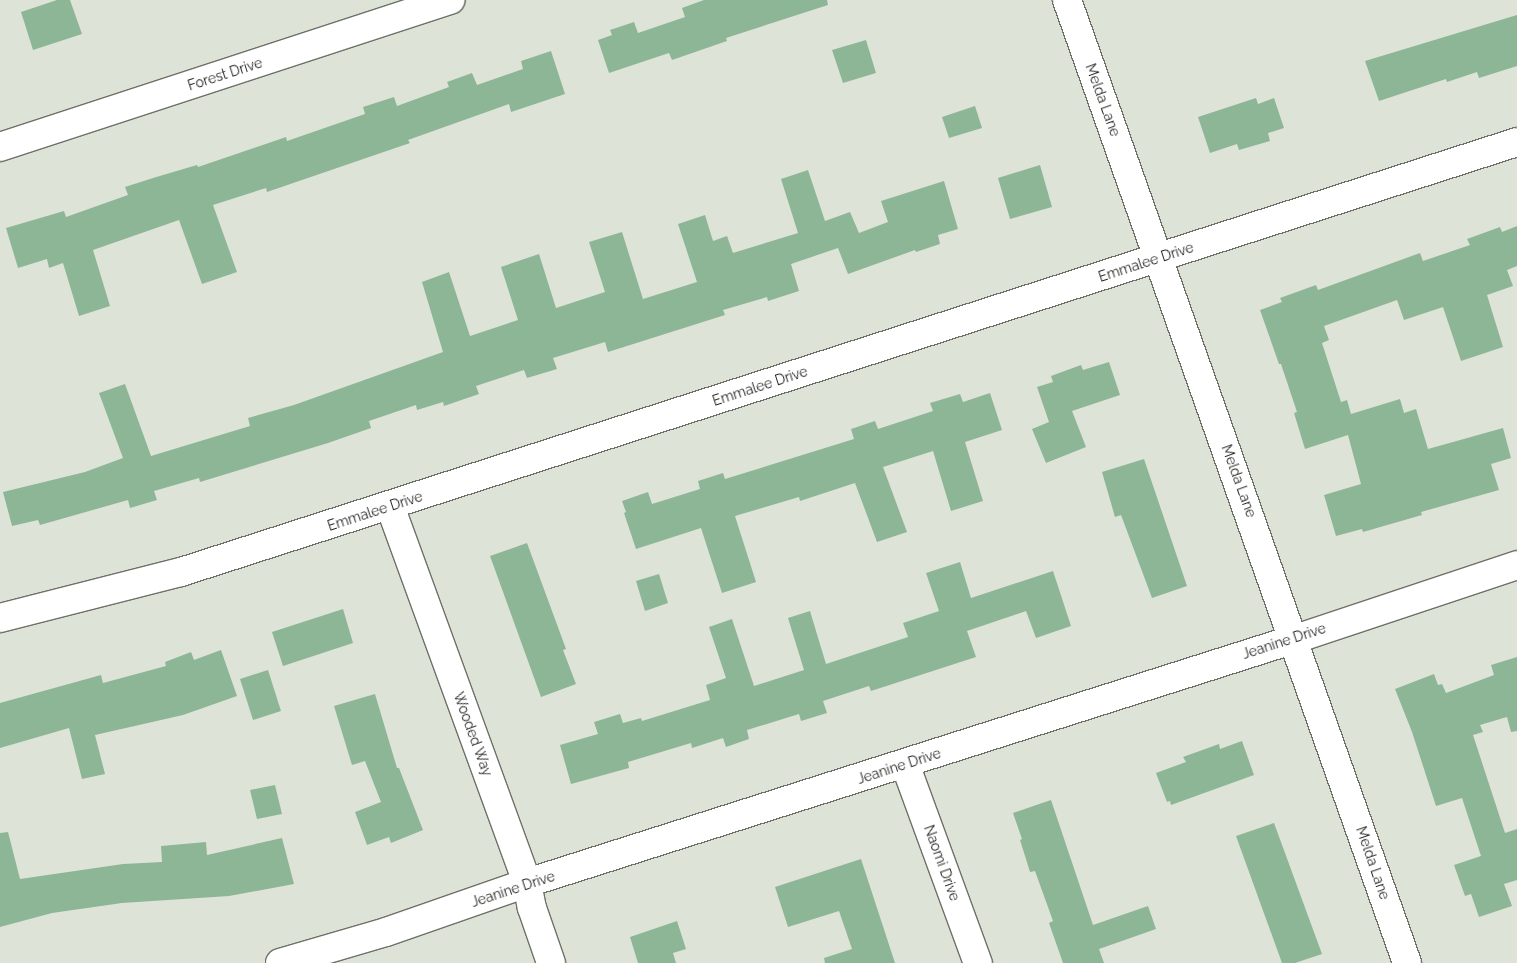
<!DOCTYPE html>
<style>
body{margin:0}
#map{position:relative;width:1517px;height:963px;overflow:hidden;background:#dee3d8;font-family:Raleway,sans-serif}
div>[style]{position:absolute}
.building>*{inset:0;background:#8db696}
.roads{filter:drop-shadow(1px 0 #6d7167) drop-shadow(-1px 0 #6d7167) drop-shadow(0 1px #6d7167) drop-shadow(0 -1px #6d7167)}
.minor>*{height:28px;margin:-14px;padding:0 14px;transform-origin:14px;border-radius:14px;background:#fff}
.tertiary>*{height:28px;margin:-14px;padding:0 14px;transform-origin:14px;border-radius:14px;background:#fff}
span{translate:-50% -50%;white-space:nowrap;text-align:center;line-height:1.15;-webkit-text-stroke:4.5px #fff;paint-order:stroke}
.street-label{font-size:14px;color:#222420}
</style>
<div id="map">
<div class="building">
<div style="clip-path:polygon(57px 0,70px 0,82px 34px,33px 50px,21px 12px)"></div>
<div style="clip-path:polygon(704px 0,827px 0,828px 5px,726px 38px,727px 41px,672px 60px,669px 53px,609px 73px,598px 40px,612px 35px,610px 30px,634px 22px,638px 33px,685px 17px,682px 8px)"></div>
<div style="clip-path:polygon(1517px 15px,1517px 66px,1479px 78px,1477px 72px,1447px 82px,1446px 79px,1379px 101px,1365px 61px)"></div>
<div style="clip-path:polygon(866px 40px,876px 73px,843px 83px,832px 50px)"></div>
<div style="clip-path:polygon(551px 51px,565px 94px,511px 112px,509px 104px,408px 140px,410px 143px,267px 192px,266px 188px,213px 205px,237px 272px,202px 284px,179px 220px,93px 250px,110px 306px,79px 316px,63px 263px,49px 268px,47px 259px,18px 268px,6px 228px,64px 211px,66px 217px,128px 195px,125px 187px,153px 178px,197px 165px,198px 167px,286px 137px,287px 141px,365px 114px,363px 107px,394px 97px,397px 106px,449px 87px,447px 82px,472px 73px,477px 85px,523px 69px,521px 61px)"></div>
<div style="clip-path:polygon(1256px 98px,1258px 104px,1274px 98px,1284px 128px,1268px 133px,1270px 141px,1239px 150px,1237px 144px,1210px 153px,1198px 117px)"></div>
<div style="clip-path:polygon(975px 106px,982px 128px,949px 138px,942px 117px)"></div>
<div style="clip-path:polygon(1040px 165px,1052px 207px,1010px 219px,998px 178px)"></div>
<div style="clip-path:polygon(808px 170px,825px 221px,850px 212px,859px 233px,888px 222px,881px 201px,944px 181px,958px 229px,938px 235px,940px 244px,916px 252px,915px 250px,848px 274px,838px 248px,791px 264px,799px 291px,768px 301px,767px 297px,723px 310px,725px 315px,608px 352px,605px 342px,553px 358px,557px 369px,527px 378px,524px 370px,476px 386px,479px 394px,444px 406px,443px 402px,417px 410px,416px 405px,369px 421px,371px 428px,328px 443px,200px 482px,199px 478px,154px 491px,157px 500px,130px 508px,128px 500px,40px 525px,38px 520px,12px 526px,3px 492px,85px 472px,123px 458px,99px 393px,125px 384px,151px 456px,250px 426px,248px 418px,294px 405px,443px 352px,422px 282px,449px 272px,470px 336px,518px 320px,501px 267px,539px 254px,556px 308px,605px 292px,589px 242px,622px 232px,643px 299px,697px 282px,678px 224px,705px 215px,713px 241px,727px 236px,733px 253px,798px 233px,781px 179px)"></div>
<div style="clip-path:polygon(1517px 226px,1517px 266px,1507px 270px,1513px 286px,1487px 295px,1503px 347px,1461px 361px,1443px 307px,1404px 320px,1397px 300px,1324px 326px,1329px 340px,1322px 343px,1341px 402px,1347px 400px,1351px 414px,1400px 399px,1404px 413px,1416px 409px,1428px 449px,1503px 428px,1511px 458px,1491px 464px,1499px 490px,1421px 512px,1422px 515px,1363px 532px,1362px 529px,1336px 536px,1324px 495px,1361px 484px,1348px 435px,1305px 449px,1294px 413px,1297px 412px,1281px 364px,1279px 364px,1260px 310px,1282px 302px,1280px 298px,1316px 285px,1318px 290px,1420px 253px,1423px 261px,1470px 245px,1467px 239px,1500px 227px,1502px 232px)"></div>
<div style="clip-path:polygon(1109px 362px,1120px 395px,1072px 411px,1086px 447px,1046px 463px,1032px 429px,1049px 422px,1037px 387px,1053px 382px,1051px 376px,1081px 365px,1083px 370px)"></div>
<div style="clip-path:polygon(990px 393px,1002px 430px,965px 442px,983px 501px,951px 511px,933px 451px,883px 467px,907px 532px,877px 542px,855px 483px,800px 501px,799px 497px,735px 516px,756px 582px,722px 593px,701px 528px,636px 549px,624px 513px,626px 512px,622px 501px,648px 492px,652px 504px,700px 489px,698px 481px,723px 473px,725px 479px,854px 439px,851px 429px,875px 421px,878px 429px,933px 411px,930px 403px,960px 394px,963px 402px)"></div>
<div style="clip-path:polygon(1144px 459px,1187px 586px,1152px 598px,1121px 515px,1115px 517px,1102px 472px)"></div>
<div style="clip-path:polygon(527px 543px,566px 649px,563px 650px,576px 684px,541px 697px,490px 556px)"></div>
<div style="clip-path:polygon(960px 562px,971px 598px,1053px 571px,1071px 626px,1036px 638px,1026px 611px,967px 631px,976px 657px,871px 691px,869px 686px,823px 701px,827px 713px,801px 721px,799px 714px,747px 730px,749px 739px,726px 747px,723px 738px,692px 748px,691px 743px,628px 762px,629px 768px,571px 784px,560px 745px,598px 734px,594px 722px,620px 714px,623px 723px,641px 718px,642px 721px,710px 700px,706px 685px,726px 678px,709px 627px,732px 619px,754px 686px,804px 670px,788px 618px,810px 611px,826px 664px,908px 637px,903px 623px,939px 611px,926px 573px)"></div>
<div style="clip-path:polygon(659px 574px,668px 603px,645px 611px,636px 581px)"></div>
<div style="clip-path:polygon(343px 609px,353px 643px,283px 666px,272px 632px)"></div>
<div style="clip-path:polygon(221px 650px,237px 696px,183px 715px,95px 735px,105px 774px,82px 779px,69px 728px,0 748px,0 703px,101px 675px,103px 683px,166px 666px,165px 662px,191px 652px,194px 660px)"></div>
<div style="clip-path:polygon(1517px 657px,1517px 731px,1511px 732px,1507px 717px,1480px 725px,1483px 732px,1473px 735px,1505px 833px,1517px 829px,1517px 880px,1504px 884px,1512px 906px,1479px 917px,1471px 894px,1465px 896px,1454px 865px,1481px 856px,1462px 798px,1436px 806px,1412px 732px,1395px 689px,1434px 674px,1438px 685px,1442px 684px,1446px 693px,1494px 675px,1491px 665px)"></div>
<div style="clip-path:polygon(268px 670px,281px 711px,253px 720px,240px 679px)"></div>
<div style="clip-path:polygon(375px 694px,397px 768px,399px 768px,423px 830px,391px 843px,389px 837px,367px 845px,355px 812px,381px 802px,365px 761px,352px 765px,334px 706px)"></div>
<div style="clip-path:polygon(1242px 741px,1254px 775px,1171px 805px,1170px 801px,1167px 802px,1156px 773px,1186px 762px,1183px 757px,1219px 744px,1220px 749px)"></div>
<div style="clip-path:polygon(275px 785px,282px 814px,257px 819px,250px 790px)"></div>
<div style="clip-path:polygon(1051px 800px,1093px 925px,1148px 906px,1156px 929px,1099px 949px,1104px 963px,1063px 963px,1049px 923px,1053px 921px,1035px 871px,1030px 872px,1020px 840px,1022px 839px,1013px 813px)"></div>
<div style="clip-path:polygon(1274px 823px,1322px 954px,1295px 963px,1282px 963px,1236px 836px)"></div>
<div style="clip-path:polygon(8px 832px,20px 879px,123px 864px,162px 862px,161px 846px,206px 842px,207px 855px,282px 838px,294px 884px,229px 896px,122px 903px,52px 913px,0 927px,0 833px)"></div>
<div style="clip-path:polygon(861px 859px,895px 963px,825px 963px,824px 958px,852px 949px,839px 911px,788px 927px,775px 887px)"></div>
<div style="clip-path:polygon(677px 921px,686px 949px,673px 953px,676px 963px,638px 963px,630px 937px)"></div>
</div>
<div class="roads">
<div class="minor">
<div style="left:1067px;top:0;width:1021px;rotate:70.55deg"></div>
<div style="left:0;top:147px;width:474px;rotate:-18.1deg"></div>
<div style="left:390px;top:506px;width:401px;rotate:70deg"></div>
<div style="left:527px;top:883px;width:25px;rotate:79deg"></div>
<div style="left:532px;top:908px;width:58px;rotate:70.9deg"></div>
<div style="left:0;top:618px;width:187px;rotate:-14.3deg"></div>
<div style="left:181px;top:572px;width:1403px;rotate:-17.84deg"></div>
<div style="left:905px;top:764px;width:212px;rotate:69.9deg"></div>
</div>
<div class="tertiary">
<div style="left:280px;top:963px;width:110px;rotate:-16.3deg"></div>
<div style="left:386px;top:932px;width:149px;rotate:-19.2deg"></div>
<div style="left:527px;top:883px;width:806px;rotate:-17.63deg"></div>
<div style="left:1295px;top:639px;width:234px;rotate:-18.4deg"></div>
</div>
</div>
<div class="street-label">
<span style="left:225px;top:74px;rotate:-18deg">Forest Drive</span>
<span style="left:1103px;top:100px;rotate:70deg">Melda Lane</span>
<span style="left:1146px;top:262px;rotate:-18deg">Emmalee Drive</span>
<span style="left:760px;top:386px;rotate:-18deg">Emmalee Drive</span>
<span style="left:1239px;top:481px;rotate:70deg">Melda Lane</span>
<span style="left:375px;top:511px;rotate:-18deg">Emmalee Drive</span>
<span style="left:1284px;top:641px;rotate:-18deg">Jeanine Drive</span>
<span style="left:473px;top:734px;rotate:70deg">Wooded Way</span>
<span style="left:899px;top:766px;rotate:-18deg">Jeanine Drive</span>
<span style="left:942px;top:863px;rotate:70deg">Naomi Drive</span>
<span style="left:1373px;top:863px;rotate:71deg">Melda Lane</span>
<span style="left:513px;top:889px;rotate:-18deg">Jeanine Drive</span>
</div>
</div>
